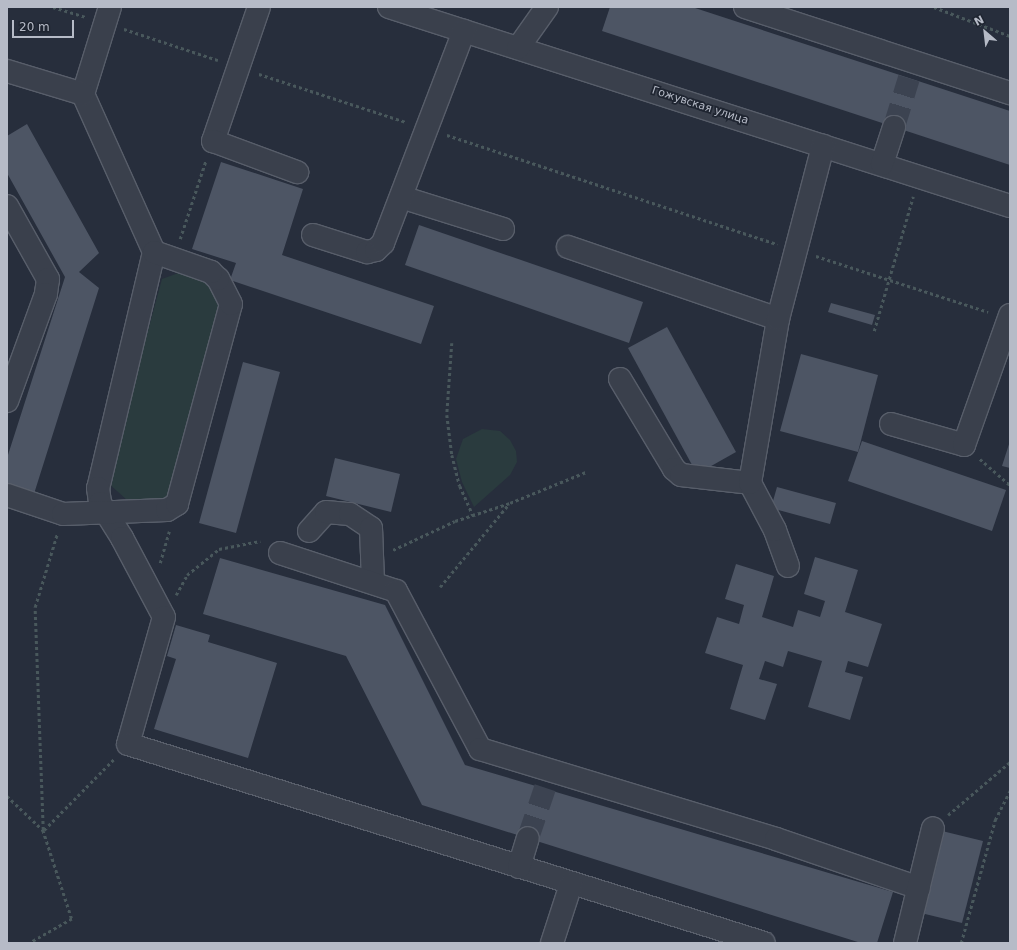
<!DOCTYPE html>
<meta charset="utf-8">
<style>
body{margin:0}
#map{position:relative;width:1017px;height:950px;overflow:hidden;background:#272e3c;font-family:"DejaVu Sans",sans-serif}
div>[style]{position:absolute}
.green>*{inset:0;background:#2a3b3e}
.building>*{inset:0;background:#4d5564}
.minor-tunnel>*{height:22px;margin-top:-11px;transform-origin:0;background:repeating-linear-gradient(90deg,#3c4351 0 22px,transparent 0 33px)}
.path>*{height:2.5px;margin-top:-1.25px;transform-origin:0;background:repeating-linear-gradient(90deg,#49585c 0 3px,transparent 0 6px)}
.roads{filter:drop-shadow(1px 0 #585e6a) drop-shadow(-1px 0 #585e6a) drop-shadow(0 1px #585e6a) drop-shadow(0 -1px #585e6a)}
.minor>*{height:22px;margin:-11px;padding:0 11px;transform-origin:11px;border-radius:11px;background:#3a404c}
span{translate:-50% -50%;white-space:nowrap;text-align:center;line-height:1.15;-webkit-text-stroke:3.5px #1f2531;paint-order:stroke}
.street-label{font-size:11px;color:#b6bbc7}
.frame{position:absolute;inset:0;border:8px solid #b6bbc7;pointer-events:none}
.north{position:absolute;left:965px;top:12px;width:40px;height:40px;-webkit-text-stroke:3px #1f2531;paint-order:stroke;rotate:332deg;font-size:11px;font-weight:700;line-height:16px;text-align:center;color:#b6bbc7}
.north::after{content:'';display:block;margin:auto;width:14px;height:18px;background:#b6bbc7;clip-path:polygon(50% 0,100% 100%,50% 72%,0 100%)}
.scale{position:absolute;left:12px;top:20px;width:62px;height:18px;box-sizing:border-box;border:2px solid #b6bbc7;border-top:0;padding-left:5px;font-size:12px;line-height:14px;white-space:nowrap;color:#b6bbc7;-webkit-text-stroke:3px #1f2531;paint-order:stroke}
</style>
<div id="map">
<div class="green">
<div style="clip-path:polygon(184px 271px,209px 279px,226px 305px,174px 502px,152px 507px,127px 500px,107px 482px,162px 279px)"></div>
<div style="clip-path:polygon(482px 429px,500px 431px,510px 440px,516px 451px,517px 462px,510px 475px,474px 507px,462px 482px,456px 459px,463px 439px)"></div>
</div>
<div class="building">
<div style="clip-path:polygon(610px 7px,692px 7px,1010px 111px,1010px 165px,602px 31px)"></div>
<div style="clip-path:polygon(27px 124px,99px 253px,79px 272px,99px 288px,33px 497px,7px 487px,7px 458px,65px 277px,7px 173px,7px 136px)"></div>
<div style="clip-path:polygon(221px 162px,303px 189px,282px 255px,434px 306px,421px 344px,230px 280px,236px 263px,192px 249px)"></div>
<div style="clip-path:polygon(419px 225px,643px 302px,629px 343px,405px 265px)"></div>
<div style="clip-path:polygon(831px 303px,875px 315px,872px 325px,828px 312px)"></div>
<div style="clip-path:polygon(667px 327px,736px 452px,697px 474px,628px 348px)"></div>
<div style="clip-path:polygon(801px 354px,878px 375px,858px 452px,780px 431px)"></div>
<div style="clip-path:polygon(243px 362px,280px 372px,236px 533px,199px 523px)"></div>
<div style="clip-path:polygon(862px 441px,1006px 490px,992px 531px,848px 481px)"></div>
<div style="clip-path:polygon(1010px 441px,1010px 468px,1002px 466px)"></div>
<div style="clip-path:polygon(335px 458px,400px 474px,391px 512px,326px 496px)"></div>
<div style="clip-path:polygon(777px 487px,836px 503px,830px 524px,771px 508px)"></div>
<div style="clip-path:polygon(815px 557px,858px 570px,845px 612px,882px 624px,868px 667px,848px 661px,845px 672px,863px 677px,850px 720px,808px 707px,822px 661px,788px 651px,783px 667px,765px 661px,759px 679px,777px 684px,765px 720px,730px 709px,743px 665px,705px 653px,717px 617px,739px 624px,744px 605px,725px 599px,736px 564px,774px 576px,762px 617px,793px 627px,798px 610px,820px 617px,825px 601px,804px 594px)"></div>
<div style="clip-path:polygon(220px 558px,385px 605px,465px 765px,893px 892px,877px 943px,861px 943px,422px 805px,346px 656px,203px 614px)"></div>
<div style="clip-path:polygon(176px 625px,210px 635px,208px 642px,277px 663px,248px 758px,154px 729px,176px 659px,167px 656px)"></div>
<div style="clip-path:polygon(942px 831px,983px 841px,962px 923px,921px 913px)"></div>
</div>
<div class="minor-tunnel">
<div style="left:894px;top:127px;width:51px;rotate:-73deg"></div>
<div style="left:528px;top:838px;width:53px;rotate:-71.2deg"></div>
</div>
<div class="path">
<div style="left:53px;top:7px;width:34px;rotate:17deg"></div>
<div style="left:934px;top:7px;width:81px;rotate:20.9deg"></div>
<div style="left:124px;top:29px;width:99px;rotate:18.3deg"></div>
<div style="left:259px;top:74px;width:155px;rotate:18.1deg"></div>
<div style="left:447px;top:135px;width:348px;rotate:18.3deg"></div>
<div style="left:180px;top:239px;width:83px;rotate:-71.8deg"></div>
<div style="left:816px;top:256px;width:181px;rotate:18deg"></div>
<div style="left:874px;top:331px;width:140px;rotate:-73.8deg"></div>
<div style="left:452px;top:343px;width:72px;rotate:94deg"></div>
<div style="left:447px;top:415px;width:40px;rotate:82.9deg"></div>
<div style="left:452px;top:455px;width:32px;rotate:76deg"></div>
<div style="left:460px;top:486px;width:32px;rotate:66deg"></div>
<div style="left:980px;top:459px;width:40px;rotate:41deg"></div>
<div style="left:393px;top:550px;width:68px;rotate:-25.1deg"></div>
<div style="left:455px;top:521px;width:58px;rotate:-18.1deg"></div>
<div style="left:510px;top:503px;width:82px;rotate:-22.2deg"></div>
<div style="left:160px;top:563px;width:33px;rotate:-74deg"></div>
<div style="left:440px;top:587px;width:108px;rotate:-50.3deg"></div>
<div style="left:176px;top:595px;width:23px;rotate:-61deg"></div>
<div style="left:187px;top:575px;width:41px;rotate:-39.1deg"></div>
<div style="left:219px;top:549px;width:42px;rotate:-11deg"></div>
<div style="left:7px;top:796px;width:50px;rotate:43.4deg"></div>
<div style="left:43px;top:830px;width:94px;rotate:72deg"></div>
<div style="left:72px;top:919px;width:48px;rotate:150.3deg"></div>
<div style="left:948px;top:815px;width:82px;rotate:-40.5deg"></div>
<div style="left:43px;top:830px;width:223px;rotate:-92.1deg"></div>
<div style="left:35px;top:607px;width:76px;rotate:-73.2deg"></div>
<div style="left:44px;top:830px;width:100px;rotate:-45.4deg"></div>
<div style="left:961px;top:943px;width:128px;rotate:-74.5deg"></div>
<div style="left:995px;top:820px;width:34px;rotate:-63deg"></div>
</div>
<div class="roads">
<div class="minor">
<div style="left:110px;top:7px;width:91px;rotate:107.2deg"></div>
<div style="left:83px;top:94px;width:173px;rotate:65.8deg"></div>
<div style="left:154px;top:252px;width:243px;rotate:103.3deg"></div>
<div style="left:98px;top:488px;width:15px;rotate:82deg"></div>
<div style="left:100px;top:503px;width:41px;rotate:57.8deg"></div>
<div style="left:122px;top:538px;width:89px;rotate:62deg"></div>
<div style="left:164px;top:617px;width:132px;rotate:105.8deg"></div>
<div style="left:128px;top:744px;width:666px;rotate:17.37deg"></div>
<div style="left:259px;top:7px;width:142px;rotate:108.9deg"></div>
<div style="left:213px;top:141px;width:90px;rotate:20.3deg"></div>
<div style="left:389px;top:7px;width:652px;rotate:17.77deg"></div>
<div style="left:745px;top:7px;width:279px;rotate:18deg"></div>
<div style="left:518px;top:48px;width:50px;rotate:-54.7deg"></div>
<div style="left:7px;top:71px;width:79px;rotate:16.8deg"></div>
<div style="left:882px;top:164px;width:39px;rotate:-72deg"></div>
<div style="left:401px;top:197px;width:107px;rotate:17.4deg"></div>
<div style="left:7px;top:206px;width:84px;rotate:60.7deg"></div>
<div style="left:48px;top:279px;width:15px;rotate:98deg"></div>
<div style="left:46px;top:294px;width:114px;rotate:110deg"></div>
<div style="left:313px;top:235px;width:57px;rotate:17.5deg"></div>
<div style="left:367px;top:252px;width:9px;rotate:-13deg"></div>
<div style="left:376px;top:250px;width:10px;rotate:-45deg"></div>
<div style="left:383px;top:243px;width:227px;rotate:-69.1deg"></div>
<div style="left:568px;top:247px;width:222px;rotate:18.9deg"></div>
<div style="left:620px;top:379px;width:105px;rotate:59deg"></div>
<div style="left:674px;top:469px;width:9px;rotate:41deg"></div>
<div style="left:681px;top:475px;width:69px;rotate:6.6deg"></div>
<div style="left:891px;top:424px;width:76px;rotate:16deg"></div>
<div style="left:964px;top:445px;width:138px;rotate:-70.5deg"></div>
<div style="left:7px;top:495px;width:59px;rotate:18.7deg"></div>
<div style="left:63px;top:514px;width:104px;rotate:-2.2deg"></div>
<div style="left:167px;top:510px;width:12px;rotate:-31deg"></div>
<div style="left:177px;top:504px;width:207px;rotate:-74.9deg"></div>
<div style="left:231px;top:304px;width:28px;rotate:-117deg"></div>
<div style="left:218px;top:279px;width:10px;rotate:-135deg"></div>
<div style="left:211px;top:272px;width:60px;rotate:-160.7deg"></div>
<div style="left:309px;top:531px;width:25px;rotate:-48deg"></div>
<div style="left:326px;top:512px;width:24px;rotate:5deg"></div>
<div style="left:350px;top:514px;width:25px;rotate:34deg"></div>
<div style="left:371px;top:528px;width:55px;rotate:87.9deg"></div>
<div style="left:280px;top:553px;width:122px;rotate:18.1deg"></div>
<div style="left:396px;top:591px;width:179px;rotate:62deg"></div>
<div style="left:480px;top:749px;width:309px;rotate:16.9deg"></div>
<div style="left:776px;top:839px;width:151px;rotate:18.9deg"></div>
<div style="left:788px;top:566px;width:38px;rotate:-110deg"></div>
<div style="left:775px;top:530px;width:53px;rotate:-118deg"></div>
<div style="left:750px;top:483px;width:166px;rotate:-80.3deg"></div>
<div style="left:778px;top:319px;width:179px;rotate:-75.4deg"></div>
<div style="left:519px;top:867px;width:30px;rotate:-73deg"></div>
<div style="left:552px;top:943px;width:62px;rotate:-72.1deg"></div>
<div style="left:905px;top:943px;width:118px;rotate:-76.3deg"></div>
</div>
</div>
<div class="street-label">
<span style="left:700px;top:106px;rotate:18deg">Гожувская улица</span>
</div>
<div class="frame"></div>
<div class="north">N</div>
<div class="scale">20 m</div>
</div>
